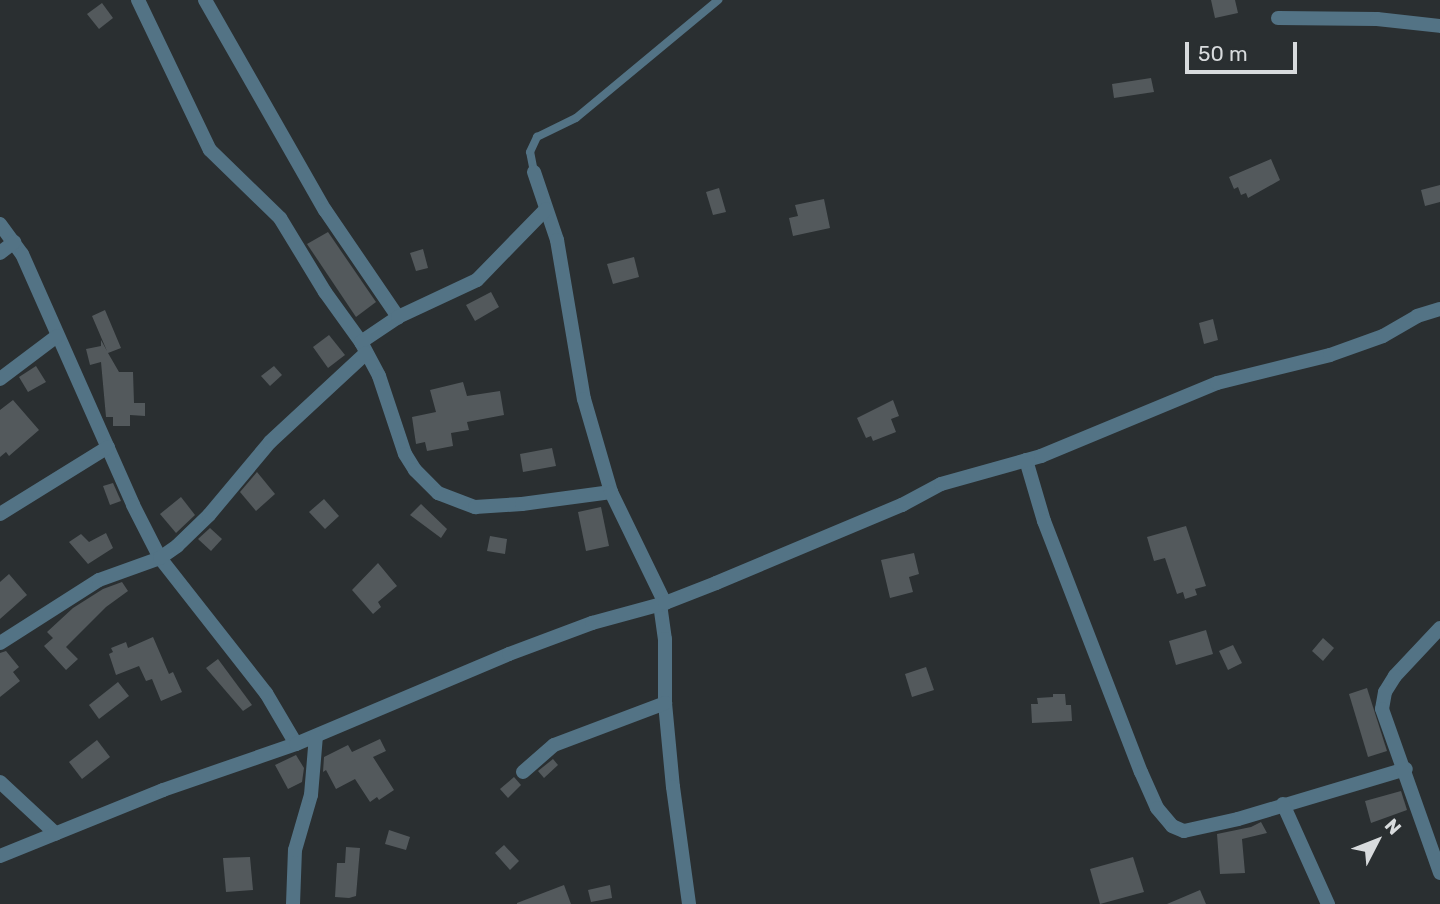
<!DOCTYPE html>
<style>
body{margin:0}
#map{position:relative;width:1440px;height:904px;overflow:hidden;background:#2a2f31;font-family:Rubik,sans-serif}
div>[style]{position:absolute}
.building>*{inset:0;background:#53595c}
.service>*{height:8px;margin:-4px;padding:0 4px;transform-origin:4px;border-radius:4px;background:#537385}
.minor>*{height:14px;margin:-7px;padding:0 7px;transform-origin:7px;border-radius:7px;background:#537385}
span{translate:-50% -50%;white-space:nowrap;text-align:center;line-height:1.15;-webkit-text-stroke:5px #2a2f31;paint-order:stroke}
.north{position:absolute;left:1342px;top:806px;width:70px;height:70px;-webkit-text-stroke:5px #2a2f31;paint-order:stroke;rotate:48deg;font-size:19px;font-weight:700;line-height:28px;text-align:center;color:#d8dbdd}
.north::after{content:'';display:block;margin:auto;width:24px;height:32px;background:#d8dbdd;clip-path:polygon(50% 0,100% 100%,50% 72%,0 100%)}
.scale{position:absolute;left:1185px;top:42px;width:112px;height:32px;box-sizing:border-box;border:4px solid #d8dbdd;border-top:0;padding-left:9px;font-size:21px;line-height:24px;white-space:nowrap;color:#d8dbdd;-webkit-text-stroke:5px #2a2f31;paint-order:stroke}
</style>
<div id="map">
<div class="building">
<div style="clip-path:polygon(1211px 0,1235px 0,1238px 13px,1215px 18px)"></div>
<div style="clip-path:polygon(102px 3px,113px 18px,99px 29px,87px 14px)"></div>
<div style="clip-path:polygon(1151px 78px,1154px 92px,1114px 98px,1112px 84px)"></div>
<div style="clip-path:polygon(1271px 159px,1280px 180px,1248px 198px,1246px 193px,1241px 195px,1238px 187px,1234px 189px,1229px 177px)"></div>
<div style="clip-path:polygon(1440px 185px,1440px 202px,1425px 206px,1421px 190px)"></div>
<div style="clip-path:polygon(719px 188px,726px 212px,713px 215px,706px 192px)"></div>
<div style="clip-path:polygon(824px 199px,830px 228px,793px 236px,789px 218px,798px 216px,795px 205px)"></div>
<div style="clip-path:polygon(328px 232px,376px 302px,356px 317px,307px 244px)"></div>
<div style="clip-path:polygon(423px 249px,428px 268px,416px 271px,410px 253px)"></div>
<div style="clip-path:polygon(634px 257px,639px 277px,613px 284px,607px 264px)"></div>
<div style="clip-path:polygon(491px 292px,499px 307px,475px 321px,466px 305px)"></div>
<div style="clip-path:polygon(105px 310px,121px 348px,108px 353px,119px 372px,133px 372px,134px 403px,145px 403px,145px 416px,130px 415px,130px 426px,113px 426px,113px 417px,106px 417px,101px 362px,90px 365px,86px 349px,101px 346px,101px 340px,107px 351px,92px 316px)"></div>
<div style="clip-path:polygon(1213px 319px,1218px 340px,1204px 344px,1199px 323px)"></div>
<div style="clip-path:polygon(329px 335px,345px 355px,328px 368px,313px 347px)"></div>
<div style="clip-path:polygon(36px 366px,46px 382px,28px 392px,19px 377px)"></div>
<div style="clip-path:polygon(274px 366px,282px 375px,270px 386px,261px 376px)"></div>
<div style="clip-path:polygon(463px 382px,467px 396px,500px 391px,504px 415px,467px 422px,469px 430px,451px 433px,453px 446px,427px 451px,425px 442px,416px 444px,412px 417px,436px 412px,430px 390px)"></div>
<div style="clip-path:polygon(13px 400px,39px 430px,9px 456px,6px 452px,0 457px,0 410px)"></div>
<div style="clip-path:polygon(893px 400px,899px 416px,891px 419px,896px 432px,873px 441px,871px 436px,866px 438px,857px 418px)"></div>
<div style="clip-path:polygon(552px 448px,556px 466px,523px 472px,520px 454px)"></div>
<div style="clip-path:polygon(257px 472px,275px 494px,256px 511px,240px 492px)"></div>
<div style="clip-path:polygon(113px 483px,121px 501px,110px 505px,103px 486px)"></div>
<div style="clip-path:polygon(181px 497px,195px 515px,176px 533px,160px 514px)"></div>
<div style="clip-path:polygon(324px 499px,339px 516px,325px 529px,309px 512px)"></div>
<div style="clip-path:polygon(421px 504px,447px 529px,441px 538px,410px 515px)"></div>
<div style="clip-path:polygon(601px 507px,609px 546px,586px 551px,578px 512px)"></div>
<div style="clip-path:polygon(1186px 526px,1206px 586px,1195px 589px,1197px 595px,1185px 599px,1183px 592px,1177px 594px,1165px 558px,1154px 561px,1147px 537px)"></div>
<div style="clip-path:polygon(210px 528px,222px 539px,211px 551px,198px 539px)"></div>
<div style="clip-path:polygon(106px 533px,113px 548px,88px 564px,69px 542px,81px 534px,89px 542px)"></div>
<div style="clip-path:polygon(490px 536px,507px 539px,505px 554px,487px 551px)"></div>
<div style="clip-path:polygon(914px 553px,919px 574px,909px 577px,913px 592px,890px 598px,881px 560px)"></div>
<div style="clip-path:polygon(378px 563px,397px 586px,378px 602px,381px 607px,373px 614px,352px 590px)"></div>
<div style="clip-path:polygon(9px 574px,27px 595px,0 619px,0 582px)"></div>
<div style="clip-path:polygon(122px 582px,128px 591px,106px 607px,66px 647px,78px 659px,66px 670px,44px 646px,53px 638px,47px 632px,73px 608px,103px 589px)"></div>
<div style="clip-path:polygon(1206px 630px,1213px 654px,1176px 665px,1169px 641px)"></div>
<div style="clip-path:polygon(153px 637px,169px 674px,173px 672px,182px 692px,161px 701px,152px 679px,146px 681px,139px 666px,116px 675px,109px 654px,113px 652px,111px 648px,126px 642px,128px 648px)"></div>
<div style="clip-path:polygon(1323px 638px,1334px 648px,1323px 661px,1312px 651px)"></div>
<div style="clip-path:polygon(1233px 645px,1242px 663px,1228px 670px,1219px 651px)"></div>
<div style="clip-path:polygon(6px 651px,19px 667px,13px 672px,20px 681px,0 697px,0 653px)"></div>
<div style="clip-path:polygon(218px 659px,252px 705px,243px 711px,206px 668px)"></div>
<div style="clip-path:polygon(926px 667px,934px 690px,912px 697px,905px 674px)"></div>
<div style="clip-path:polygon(118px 682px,129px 696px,99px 719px,89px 705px)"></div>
<div style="clip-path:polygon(1367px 688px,1387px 751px,1368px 757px,1349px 694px)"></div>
<div style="clip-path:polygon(1053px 694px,1065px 694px,1066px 705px,1071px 705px,1072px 721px,1032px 723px,1031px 704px,1038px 704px,1037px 698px,1053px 697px)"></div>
<div style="clip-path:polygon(380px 739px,386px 751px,373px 757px,394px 790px,379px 800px,377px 797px,370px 802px,355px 779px,336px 789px,326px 770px,323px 772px,324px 757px,348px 745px,352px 752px)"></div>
<div style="clip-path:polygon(97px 740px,110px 757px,82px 779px,69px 762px)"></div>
<div style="clip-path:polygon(296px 755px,304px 768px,302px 782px,288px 789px,275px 765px)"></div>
<div style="clip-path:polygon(553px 759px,558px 765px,544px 778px,538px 771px)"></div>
<div style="clip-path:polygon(514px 777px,521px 785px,508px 798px,500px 789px)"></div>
<div style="clip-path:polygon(1401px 791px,1407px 810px,1371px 823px,1365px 801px)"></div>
<div style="clip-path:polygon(1261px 822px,1267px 833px,1242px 839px,1245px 873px,1220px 874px,1217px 834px,1251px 827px)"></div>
<div style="clip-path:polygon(389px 830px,410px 837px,406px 850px,385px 844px)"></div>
<div style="clip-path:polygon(504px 845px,519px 861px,510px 870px,495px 853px)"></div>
<div style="clip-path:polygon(346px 847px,360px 848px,356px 896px,349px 898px,335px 897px,337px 863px,345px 863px)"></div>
<div style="clip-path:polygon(250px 857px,253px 890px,226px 892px,223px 858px)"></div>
<div style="clip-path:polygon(1133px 857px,1144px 892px,1100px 904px,1090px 869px)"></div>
<div style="clip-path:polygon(564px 885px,571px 904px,517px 904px,517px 903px)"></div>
<div style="clip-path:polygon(610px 885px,612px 898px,591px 902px,588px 890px)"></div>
<div style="clip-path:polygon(1200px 890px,1206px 904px,1167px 904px)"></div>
</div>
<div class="service">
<div style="left:534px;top:172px;width:20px;rotate:-101deg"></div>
<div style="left:530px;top:152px;width:17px;rotate:-65deg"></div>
<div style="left:537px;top:137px;width:43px;rotate:-26deg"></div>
<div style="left:576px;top:118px;width:185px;rotate:-39.7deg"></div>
</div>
<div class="minor">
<div style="left:138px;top:0;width:166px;rotate:64.4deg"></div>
<div style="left:210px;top:150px;width:98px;rotate:44.2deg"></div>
<div style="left:280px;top:218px;width:87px;rotate:58.7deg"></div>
<div style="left:325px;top:292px;width:62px;rotate:54.2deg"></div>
<div style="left:361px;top:342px;width:38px;rotate:62deg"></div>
<div style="left:379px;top:376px;width:82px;rotate:71.6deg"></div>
<div style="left:405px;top:454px;width:19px;rotate:58deg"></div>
<div style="left:415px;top:470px;width:33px;rotate:45deg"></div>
<div style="left:438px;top:493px;width:40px;rotate:21deg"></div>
<div style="left:475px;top:507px;width:47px;rotate:-3.7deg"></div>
<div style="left:522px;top:504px;width:90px;rotate:-7.7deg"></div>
<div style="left:205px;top:0;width:242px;rotate:60.3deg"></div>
<div style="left:325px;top:210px;width:130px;rotate:55.7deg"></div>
<div style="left:1278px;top:18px;width:99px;rotate:0.6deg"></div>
<div style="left:1377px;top:19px;width:63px;rotate:6.3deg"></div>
<div style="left:534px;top:172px;width:72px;rotate:71.3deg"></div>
<div style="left:557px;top:240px;width:161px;rotate:80.4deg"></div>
<div style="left:584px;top:399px;width:97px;rotate:73.8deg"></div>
<div style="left:611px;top:492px;width:123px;rotate:64.1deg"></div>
<div style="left:0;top:224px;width:37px;rotate:54deg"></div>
<div style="left:22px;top:254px;width:274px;rotate:66.1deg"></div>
<div style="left:133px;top:505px;width:59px;rotate:63deg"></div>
<div style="left:160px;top:558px;width:172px;rotate:51.9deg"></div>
<div style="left:266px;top:693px;width:59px;rotate:59.5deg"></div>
<div style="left:0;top:253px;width:18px;rotate:-38deg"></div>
<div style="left:361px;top:342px;width:45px;rotate:-34deg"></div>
<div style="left:398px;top:317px;width:87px;rotate:-25.1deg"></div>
<div style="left:477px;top:280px;width:99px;rotate:-45.8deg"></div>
<div style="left:0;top:379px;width:71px;rotate:-37deg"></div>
<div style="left:1026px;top:460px;width:64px;rotate:73.6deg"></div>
<div style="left:1044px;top:521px;width:269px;rotate:68.9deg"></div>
<div style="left:1141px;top:772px;width:39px;rotate:66deg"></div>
<div style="left:1157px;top:808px;width:23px;rotate:50deg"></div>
<div style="left:1172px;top:826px;width:13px;rotate:23deg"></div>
<div style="left:1184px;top:831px;width:55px;rotate:-12.5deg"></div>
<div style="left:1238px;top:819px;width:175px;rotate:-16.6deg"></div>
<div style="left:0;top:514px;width:127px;rotate:-31.8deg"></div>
<div style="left:660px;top:604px;width:35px;rotate:82deg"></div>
<div style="left:665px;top:639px;width:64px;rotate:90deg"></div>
<div style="left:665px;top:703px;width:84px;rotate:84.6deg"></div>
<div style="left:673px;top:787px;width:118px;rotate:82.2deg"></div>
<div style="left:1440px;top:628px;width:66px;rotate:133.2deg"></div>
<div style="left:1395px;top:676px;width:19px;rotate:122deg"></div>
<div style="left:1385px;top:692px;width:17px;rotate:100deg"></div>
<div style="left:1382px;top:709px;width:174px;rotate:70.5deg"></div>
<div style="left:0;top:643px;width:117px;rotate:-32.5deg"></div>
<div style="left:99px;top:580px;width:65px;rotate:-19.8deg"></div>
<div style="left:160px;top:558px;width:21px;rotate:-35deg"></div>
<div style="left:177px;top:546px;width:45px;rotate:-44.1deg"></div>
<div style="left:209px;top:515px;width:95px;rotate:-50.1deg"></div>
<div style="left:270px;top:442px;width:131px;rotate:-42.8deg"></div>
<div style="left:523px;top:772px;width:41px;rotate:-41.1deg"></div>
<div style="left:554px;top:745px;width:119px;rotate:-20.7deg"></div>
<div style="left:0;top:782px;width:76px;rotate:42.9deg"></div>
<div style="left:1283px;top:804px;width:110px;rotate:65.8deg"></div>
<div style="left:0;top:856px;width:176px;rotate:-22deg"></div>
<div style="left:163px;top:790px;width:141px;rotate:-19.1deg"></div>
<div style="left:296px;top:744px;width:231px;rotate:-22.9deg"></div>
<div style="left:509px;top:654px;width:89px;rotate:-20.5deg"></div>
<div style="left:592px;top:623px;width:76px;rotate:-15.3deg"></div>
<div style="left:665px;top:603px;width:55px;rotate:-21.4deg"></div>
<div style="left:716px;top:583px;width:202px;rotate:-22.8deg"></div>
<div style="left:902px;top:505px;width:44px;rotate:-28.3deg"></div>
<div style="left:941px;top:484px;width:104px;rotate:-15.6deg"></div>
<div style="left:1041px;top:456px;width:191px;rotate:-22.5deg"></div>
<div style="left:1217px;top:383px;width:116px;rotate:-13.9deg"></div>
<div style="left:1330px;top:355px;width:56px;rotate:-19.7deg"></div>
<div style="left:1383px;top:336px;width:39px;rotate:-30deg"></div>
<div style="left:1417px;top:316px;width:24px;rotate:-17deg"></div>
<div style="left:293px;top:904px;width:54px;rotate:-87.9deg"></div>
<div style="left:295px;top:850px;width:57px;rotate:-73.8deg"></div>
<div style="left:311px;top:795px;width:59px;rotate:-85.2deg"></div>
</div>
<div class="north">N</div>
<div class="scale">50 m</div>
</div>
